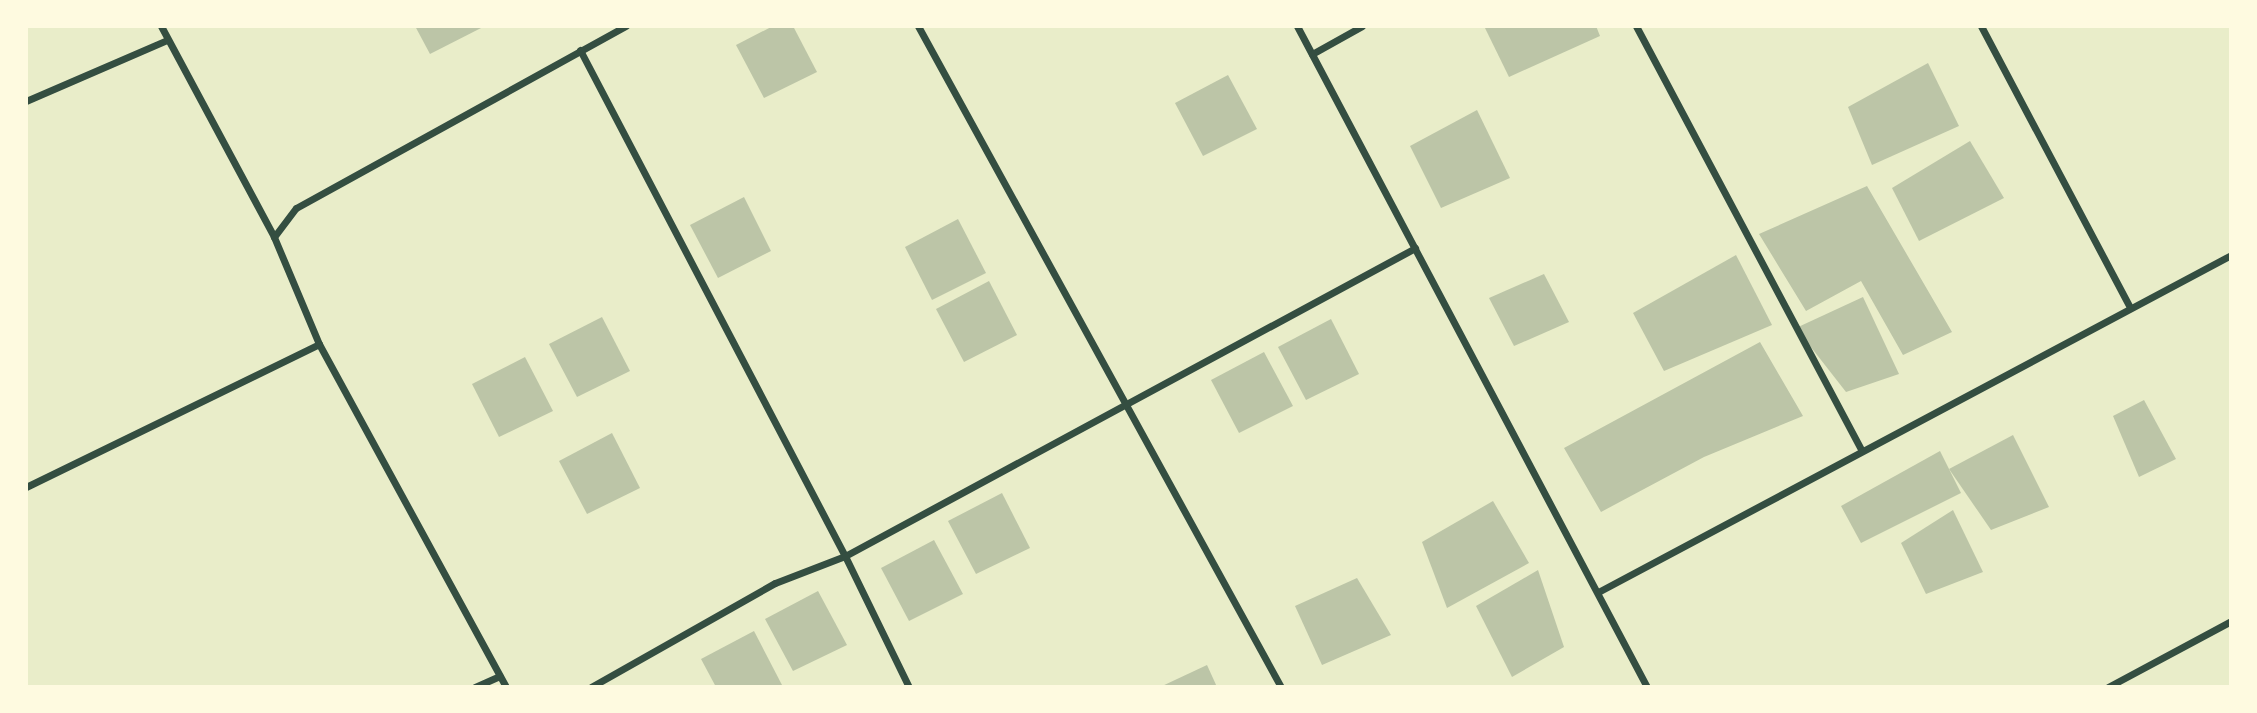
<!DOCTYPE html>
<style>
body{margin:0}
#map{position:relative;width:2257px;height:713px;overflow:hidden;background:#e9edc9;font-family:"Asap Condensed",sans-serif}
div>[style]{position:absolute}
.building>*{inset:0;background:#bcc5a7}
.minor>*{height:7px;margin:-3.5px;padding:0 3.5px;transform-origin:3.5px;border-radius:3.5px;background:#344e41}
span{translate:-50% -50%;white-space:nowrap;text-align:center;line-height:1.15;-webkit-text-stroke:5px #fefae0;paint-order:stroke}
.frame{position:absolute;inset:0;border:28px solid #fefae0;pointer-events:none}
</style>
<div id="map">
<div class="building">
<div style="clip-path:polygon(415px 26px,485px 26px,430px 54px)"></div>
<div style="clip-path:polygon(773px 26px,793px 26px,817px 72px,764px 98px,736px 45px)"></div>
<div style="clip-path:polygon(1484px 26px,1596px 26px,1600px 36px,1509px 77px)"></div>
<div style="clip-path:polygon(1928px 63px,1959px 126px,1872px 165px,1848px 107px)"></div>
<div style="clip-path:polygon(1228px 75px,1257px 129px,1203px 156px,1175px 103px)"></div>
<div style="clip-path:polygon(1477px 110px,1510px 178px,1441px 208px,1410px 146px)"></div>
<div style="clip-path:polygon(1970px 141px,2004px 198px,1919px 241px,1892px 188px)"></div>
<div style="clip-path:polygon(1867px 186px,1952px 332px,1903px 355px,1861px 281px,1806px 311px,1759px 234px)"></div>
<div style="clip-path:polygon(744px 197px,771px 251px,718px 278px,690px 225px)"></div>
<div style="clip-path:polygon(958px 219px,986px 273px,932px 300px,905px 247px)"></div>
<div style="clip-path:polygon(1736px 255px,1772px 325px,1664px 371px,1633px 313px)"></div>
<div style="clip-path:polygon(1544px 274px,1569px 322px,1514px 346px,1489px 298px)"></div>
<div style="clip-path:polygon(989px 281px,1017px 335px,964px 362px,936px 309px)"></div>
<div style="clip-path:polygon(1863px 297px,1899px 374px,1846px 392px,1796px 328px)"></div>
<div style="clip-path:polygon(602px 317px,630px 371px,577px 397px,549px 344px)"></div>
<div style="clip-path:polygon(1331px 319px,1359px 374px,1306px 400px,1278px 347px)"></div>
<div style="clip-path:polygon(1760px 342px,1803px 416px,1704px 457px,1601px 512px,1564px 448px)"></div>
<div style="clip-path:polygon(1264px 352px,1293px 406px,1239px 433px,1211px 380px)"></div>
<div style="clip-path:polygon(525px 357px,553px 411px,499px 437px,472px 384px)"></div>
<div style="clip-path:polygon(2144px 400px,2176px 459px,2139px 477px,2113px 416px)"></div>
<div style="clip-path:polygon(612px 433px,640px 488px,587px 514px,559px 461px)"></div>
<div style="clip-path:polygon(2013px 435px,2049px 507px,1991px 530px,1949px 469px)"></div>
<div style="clip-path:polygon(1940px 451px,1961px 493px,1861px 543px,1841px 506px)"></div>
<div style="clip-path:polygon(1002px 493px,1030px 548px,976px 574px,948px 521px)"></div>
<div style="clip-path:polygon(1493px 501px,1529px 563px,1447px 608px,1422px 542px)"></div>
<div style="clip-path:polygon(1953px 510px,1983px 572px,1926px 594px,1901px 543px)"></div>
<div style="clip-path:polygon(934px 540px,963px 594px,909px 621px,881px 568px)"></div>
<div style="clip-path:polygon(1538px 570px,1564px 647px,1512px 677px,1476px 606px)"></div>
<div style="clip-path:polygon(1357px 578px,1391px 635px,1322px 665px,1295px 606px)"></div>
<div style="clip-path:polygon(818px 591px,847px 645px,793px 671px,765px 619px)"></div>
<div style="clip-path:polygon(754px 631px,782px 685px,716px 687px,701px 659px)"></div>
<div style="clip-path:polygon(1207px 665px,1217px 687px,1160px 687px)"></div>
</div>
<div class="minor">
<div style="left:161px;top:26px;width:239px;rotate:61.8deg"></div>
<div style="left:274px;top:237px;width:116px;rotate:67.2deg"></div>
<div style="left:319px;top:344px;width:391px;rotate:61.4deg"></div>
<div style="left:918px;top:26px;width:754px;rotate:61.23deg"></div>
<div style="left:1297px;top:26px;width:748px;rotate:62.1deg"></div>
<div style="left:1636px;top:26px;width:480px;rotate:62deg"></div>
<div style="left:1981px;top:26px;width:317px;rotate:62.1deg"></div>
<div style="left:580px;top:50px;width:571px;rotate:62.36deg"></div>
<div style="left:845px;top:556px;width:648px;rotate:-28.38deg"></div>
<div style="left:1312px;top:54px;width:57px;rotate:-29.2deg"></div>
<div style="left:26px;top:101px;width:154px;rotate:-23.4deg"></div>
<div style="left:274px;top:237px;width:36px;rotate:-53deg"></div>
<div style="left:296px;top:208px;width:377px;rotate:-28.9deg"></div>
<div style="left:26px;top:487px;width:326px;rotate:-26deg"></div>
<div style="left:1600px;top:591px;width:715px;rotate:-28.03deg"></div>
<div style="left:475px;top:687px;width:27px;rotate:-24deg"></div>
<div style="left:591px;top:687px;width:211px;rotate:-29.5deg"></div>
<div style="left:775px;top:583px;width:75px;rotate:-21.1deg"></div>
<div style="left:845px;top:556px;width:146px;rotate:64deg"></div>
<div style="left:2108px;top:687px;width:140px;rotate:-28.2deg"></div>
</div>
<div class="frame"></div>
</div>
